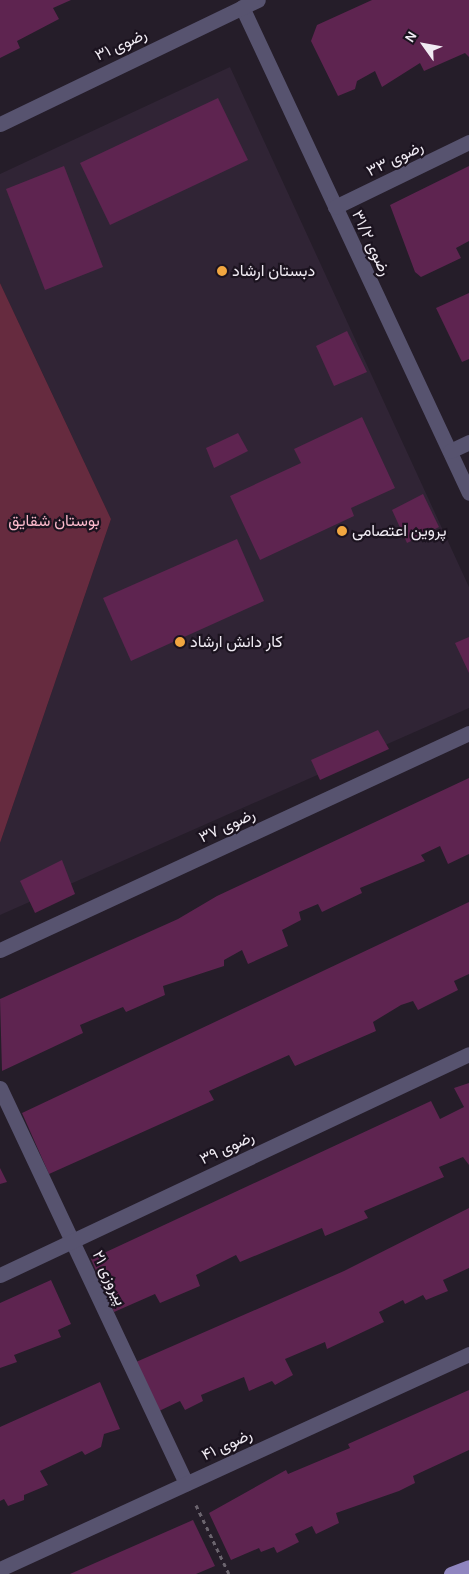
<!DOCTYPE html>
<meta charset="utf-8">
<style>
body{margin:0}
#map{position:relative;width:469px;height:1574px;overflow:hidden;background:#251d29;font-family:Karla,Vazirmatn,sans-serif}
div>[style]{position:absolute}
.built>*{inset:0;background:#302435}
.green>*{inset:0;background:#662b3f}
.building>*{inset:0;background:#5e2450}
.path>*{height:3px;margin-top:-1.5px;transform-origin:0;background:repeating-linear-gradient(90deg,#6b646e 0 4px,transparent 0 8px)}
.street>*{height:15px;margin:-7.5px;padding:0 7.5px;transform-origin:7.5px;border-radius:7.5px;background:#57536f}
.primary>*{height:15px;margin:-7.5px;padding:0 7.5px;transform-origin:7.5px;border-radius:7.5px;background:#8f85bf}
.dots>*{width:14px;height:14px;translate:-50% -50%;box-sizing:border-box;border:2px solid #1b131f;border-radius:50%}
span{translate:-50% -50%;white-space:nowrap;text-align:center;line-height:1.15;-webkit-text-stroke:4.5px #1b131f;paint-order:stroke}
.street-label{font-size:16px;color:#f0ebf3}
.poi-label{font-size:16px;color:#f0ebf3}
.left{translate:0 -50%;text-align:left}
.park-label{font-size:16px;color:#fbb9cb}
.north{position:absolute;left:399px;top:20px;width:50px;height:50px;-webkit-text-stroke:4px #1b131f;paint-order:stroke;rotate:302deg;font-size:14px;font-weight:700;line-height:20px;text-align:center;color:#f0ebf3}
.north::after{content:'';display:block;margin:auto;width:18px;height:22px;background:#f0ebf3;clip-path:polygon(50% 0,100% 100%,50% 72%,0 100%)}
</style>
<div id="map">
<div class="built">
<div style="clip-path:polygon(230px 67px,469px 587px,469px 708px,0 915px,0 843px,111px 519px,0 283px,0 174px)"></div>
</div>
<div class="green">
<div style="clip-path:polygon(0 283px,111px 519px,0 843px)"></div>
</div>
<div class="building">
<div style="clip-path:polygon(0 0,71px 0,53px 8px,59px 19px,17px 41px,20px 48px,0 58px)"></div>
<div style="clip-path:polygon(372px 0,469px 0,469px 57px,465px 53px,424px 71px,420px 63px,382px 87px,375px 71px,357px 81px,355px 89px,338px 96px,311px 41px,317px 25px)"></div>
<div style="clip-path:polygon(218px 98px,248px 160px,110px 225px,80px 163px)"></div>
<div style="clip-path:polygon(64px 166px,103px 267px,45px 290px,6px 189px)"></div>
<div style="clip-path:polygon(469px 166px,469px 241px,456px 248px,461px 258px,421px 277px,415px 272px,390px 205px)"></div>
<div style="clip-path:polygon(469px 293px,469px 359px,462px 362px,436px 308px)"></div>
<div style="clip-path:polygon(347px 331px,367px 372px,334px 386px,316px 346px)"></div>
<div style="clip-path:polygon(362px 417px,395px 488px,351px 508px,354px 516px,260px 560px,230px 496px,301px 463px,294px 449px)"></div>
<div style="clip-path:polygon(238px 433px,248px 451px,214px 468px,206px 448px)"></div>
<div style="clip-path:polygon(423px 494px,439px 527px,407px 543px,392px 510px)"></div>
<div style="clip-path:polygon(237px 539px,264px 601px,131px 661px,103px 598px)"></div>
<div style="clip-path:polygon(469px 637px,469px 673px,455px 643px)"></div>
<div style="clip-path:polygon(378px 730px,389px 749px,320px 780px,311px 760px)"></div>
<div style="clip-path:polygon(469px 778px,469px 854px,448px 864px,440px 846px,421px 855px,425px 861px,360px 888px,362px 893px,322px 912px,318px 904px,299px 912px,301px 920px,282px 930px,288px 946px,248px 964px,242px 950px,224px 960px,224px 966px,163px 986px,165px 995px,126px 1012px,123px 1007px,80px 1025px,83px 1033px,2px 1071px,0 999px,178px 919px,217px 896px)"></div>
<div style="clip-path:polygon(62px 860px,75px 894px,35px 913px,20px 881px)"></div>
<div style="clip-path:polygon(469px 902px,469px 974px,454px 981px,458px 990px,418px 1010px,413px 1001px,401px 1005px,373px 1022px,376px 1031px,295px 1066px,289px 1055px,209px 1091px,214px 1100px,49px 1174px,22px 1113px)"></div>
<div style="clip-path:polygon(469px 1083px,469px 1165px,463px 1157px,439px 1167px,444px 1177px,364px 1211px,368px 1218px,325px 1236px,322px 1228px,240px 1262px,236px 1255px,196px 1275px,200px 1286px,160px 1303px,155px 1294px,114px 1312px,91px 1259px,431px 1101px,440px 1119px,464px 1107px,454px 1088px)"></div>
<div style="clip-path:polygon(0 1168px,7px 1182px,0 1184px)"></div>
<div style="clip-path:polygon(469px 1208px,469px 1268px,443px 1280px,448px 1291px,426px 1300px,423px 1295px,405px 1304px,403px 1300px,379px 1312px,384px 1322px,327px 1349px,325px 1342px,285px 1359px,293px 1375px,275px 1385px,272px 1381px,249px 1391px,244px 1377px,201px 1395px,203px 1401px,185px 1410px,180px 1401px,157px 1412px,136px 1362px,344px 1271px)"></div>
<div style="clip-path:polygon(51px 1280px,71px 1324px,58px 1330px,61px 1337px,14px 1355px,17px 1362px,0 1368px,0 1303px)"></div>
<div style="clip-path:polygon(100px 1382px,120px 1429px,104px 1434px,101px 1447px,85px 1455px,82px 1451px,40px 1471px,48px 1485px,24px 1495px,24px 1500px,8px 1506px,4px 1499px,0 1501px,0 1427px)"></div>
<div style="clip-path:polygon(469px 1390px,469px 1450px,413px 1476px,415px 1483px,399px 1491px,336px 1513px,339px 1523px,316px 1534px,312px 1526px,295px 1534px,299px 1542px,277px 1553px,274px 1547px,261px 1552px,259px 1548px,231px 1560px,209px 1513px,286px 1470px,288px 1474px,350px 1448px,348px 1444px)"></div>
<div style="clip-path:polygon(193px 1520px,215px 1566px,196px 1574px,70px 1574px)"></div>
</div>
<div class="path">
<div style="left:196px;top:1505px;width:76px;rotate:64.4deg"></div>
</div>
<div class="street">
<div style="left:242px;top:7px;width:536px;rotate:64.96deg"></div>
<div style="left:0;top:124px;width:286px;rotate:-25.7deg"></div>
<div style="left:335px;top:207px;width:149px;rotate:-25.9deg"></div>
<div style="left:450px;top:451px;width:21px;rotate:-25deg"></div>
<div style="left:0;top:950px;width:517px;rotate:-24.83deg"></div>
<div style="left:0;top:1088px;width:437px;rotate:64.8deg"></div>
<div style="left:0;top:1275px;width:518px;rotate:-25.23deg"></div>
<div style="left:0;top:1569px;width:516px;rotate:-24.63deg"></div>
</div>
<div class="primary">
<div style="left:451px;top:1574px;width:19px;rotate:-21deg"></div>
</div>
<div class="dots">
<div style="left:222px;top:271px;background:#f1a640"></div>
<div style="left:342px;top:531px;background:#f1a640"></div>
<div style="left:180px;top:642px;background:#f1a640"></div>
</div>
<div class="street-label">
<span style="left:121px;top:45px;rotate:-25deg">رضوی ۳۱</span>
<span style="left:395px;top:159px;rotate:-26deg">رضوی ۳۳</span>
<span style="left:371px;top:243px;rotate:65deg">رضوی ۳۱/۲</span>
<span style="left:227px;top:826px;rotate:-25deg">رضوی ۳۷</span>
<span style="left:227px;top:1148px;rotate:-25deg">رضوی ۳۹</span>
<span style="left:109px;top:1278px;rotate:65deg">پیروزی ۲۱</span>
<span style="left:227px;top:1445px;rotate:-25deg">رضوی ۴۱</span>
</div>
<div class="poi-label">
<span class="left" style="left:232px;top:271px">دبستان ارشاد</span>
<span class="left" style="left:352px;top:531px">پروین اعتصامی</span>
<span class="left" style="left:190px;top:642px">کار دانش ارشاد</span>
</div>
<div class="park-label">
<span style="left:54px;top:521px">بوستان شقایق</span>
</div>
<div class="north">N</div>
</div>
